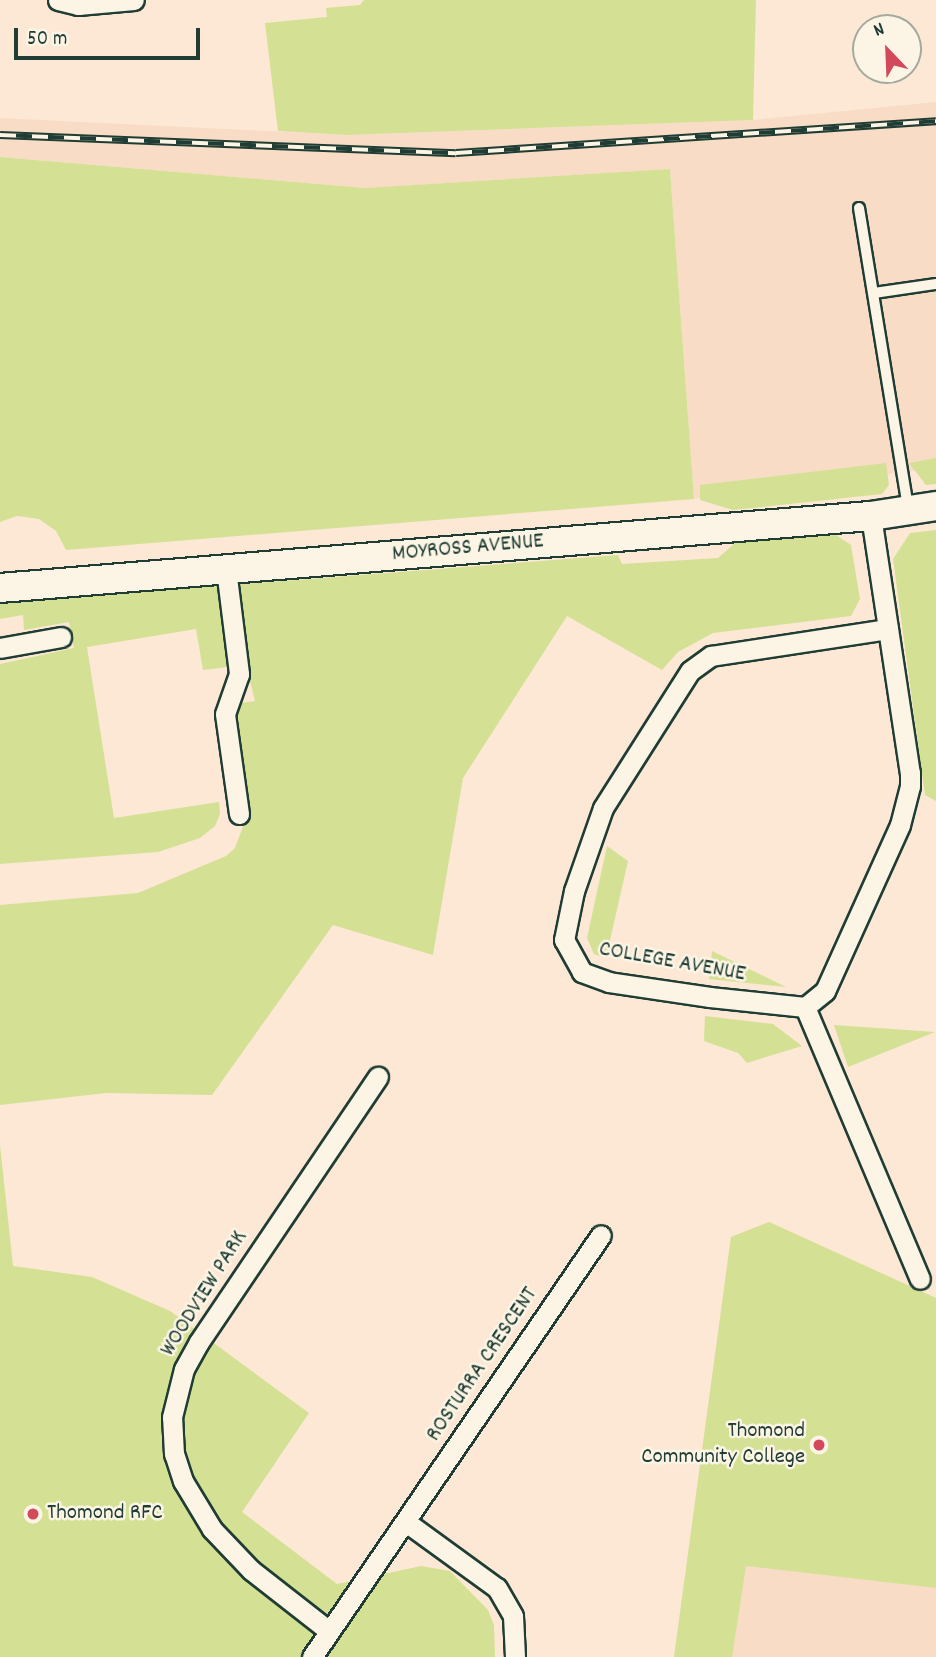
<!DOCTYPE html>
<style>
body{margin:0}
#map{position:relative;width:936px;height:1657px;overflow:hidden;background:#fce8d4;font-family:Dekko,sans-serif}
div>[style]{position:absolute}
.built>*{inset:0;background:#f8dcc5}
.green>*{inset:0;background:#d4e195}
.roads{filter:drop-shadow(2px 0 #1f3d34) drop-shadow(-2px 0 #1f3d34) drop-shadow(0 2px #1f3d34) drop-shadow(0 -2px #1f3d34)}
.lane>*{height:10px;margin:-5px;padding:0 5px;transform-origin:5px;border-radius:5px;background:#fcf5e5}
.street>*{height:19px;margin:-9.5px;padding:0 9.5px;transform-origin:9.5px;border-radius:9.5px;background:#fcf5e5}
.secondary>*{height:28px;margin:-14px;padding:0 14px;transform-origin:14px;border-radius:14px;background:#fcf5e5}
.rail>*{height:8px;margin-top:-4px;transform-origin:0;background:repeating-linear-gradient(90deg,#fcf5e5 0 16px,#1f3d34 0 32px);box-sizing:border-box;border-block:2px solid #1f3d34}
.dots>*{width:19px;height:19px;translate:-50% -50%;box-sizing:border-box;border:4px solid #fcf5e5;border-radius:50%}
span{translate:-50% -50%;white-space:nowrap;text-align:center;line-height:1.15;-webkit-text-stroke:5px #fcf5e5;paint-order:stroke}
.street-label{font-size:23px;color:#1f3d34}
.poi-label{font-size:23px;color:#1f3d34}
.right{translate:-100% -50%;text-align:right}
.left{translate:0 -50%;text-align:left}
.north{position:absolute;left:852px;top:14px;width:70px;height:70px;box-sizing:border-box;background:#fcf5e5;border:2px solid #a4ab9e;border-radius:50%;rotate:337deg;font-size:19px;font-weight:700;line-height:28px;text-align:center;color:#1f3d34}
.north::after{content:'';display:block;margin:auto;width:24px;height:32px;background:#d1495b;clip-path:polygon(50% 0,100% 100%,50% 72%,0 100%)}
.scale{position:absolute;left:14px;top:28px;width:186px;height:32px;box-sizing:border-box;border:4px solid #1f3d34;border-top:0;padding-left:9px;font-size:21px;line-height:24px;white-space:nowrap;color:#1f3d34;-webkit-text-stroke:5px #fcf5e5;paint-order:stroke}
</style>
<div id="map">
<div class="built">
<div style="clip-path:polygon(936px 102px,936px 468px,694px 499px,670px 169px,365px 188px,0 157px,0 118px,348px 135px,753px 120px)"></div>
<div style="clip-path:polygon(769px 1222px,936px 1298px,936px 1657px,674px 1657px,731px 1237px)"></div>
</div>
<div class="green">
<div style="clip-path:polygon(364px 0,756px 0,753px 120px,348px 135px,278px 131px,265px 23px,327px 17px,326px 8px,360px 5px)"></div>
<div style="clip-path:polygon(0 157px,365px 188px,670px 169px,694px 499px,66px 550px,56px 531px,39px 519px,17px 516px,0 522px)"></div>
<div style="clip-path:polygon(936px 458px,936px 484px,926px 485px,909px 463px)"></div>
<div style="clip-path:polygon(886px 463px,889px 485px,882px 494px,733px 510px,700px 500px,700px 485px)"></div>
<div style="clip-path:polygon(936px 530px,936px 801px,925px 795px,893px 559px,910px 533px)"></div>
<div style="clip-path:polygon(836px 535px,851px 545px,860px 599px,851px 616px,713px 633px,678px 652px,662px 670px,567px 616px,463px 778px,433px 955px,333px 925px,212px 1095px,106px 1093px,0 1105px,0 905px,138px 893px,226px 856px,235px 848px,248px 813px,234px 704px,255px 701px,246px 665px,203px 670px,196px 629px,87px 647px,114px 818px,219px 802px,220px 814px,215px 826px,200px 838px,158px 852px,0 864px,0 664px,74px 648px,69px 622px,24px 630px,23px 615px,0 619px,0 603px,618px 555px,622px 564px,718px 558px,735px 543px)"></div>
<div style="clip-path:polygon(607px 846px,628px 861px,606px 958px,594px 954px,587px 938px)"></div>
<div style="clip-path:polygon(712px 951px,786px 987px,709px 979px)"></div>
<div style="clip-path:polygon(705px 1016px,773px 1024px,802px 1046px,747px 1063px,738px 1053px,704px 1041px)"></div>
<div style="clip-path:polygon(834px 1025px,935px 1032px,848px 1067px)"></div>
<div style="clip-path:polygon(0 1145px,13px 1266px,92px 1277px,170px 1311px,309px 1413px,242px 1512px,337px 1584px,421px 1566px,450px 1571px,488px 1610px,494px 1625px,495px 1657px,0 1657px)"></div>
<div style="clip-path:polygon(769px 1222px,936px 1298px,936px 1588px,746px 1566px,732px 1657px,674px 1657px,731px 1237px)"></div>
</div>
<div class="roads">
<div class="lane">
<div style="left:859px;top:208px;width:304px;rotate:80.7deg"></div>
<div style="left:874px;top:293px;width:63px;rotate:-8.3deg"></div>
</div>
<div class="street">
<div style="left:58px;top:0;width:21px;rotate:14deg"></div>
<div style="left:78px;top:5px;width:56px;rotate:-5.1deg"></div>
<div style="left:871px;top:516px;width:260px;rotate:81.4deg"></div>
<div style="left:910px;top:773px;width:13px;rotate:90deg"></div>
<div style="left:910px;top:786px;width:40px;rotate:104.4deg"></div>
<div style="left:900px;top:825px;width:182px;rotate:114.3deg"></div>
<div style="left:825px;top:991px;width:26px;rotate:141deg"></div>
<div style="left:805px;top:1007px;width:96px;rotate:-174deg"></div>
<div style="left:710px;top:997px;width:102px;rotate:-171.6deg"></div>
<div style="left:609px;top:982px;width:29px;rotate:-160deg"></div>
<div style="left:582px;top:972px;width:37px;rotate:-119deg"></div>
<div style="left:564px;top:940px;width:50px;rotate:-78.5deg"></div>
<div style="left:574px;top:891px;width:88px;rotate:-70.7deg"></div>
<div style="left:603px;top:808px;width:162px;rotate:-57.6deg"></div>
<div style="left:690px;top:671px;width:26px;rotate:-36deg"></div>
<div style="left:711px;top:656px;width:179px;rotate:-8.7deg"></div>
<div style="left:226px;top:569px;width:106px;rotate:82.9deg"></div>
<div style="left:239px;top:674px;width:42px;rotate:109.3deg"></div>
<div style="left:225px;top:714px;width:101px;rotate:82deg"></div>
<div style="left:0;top:648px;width:62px;rotate:-10.2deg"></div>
<div style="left:805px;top:1007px;width:295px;rotate:67.1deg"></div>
<div style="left:406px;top:1522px;width:112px;rotate:36deg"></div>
<div style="left:497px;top:1588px;width:32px;rotate:60deg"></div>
<div style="left:513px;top:1616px;width:41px;rotate:87.2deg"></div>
<div style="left:329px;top:1631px;width:99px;rotate:-142deg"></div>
<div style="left:251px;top:1570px;width:57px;rotate:-133.6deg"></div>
<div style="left:212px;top:1529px;width:56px;rotate:-121.1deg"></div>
<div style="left:183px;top:1481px;width:28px;rotate:-108deg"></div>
<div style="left:174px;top:1454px;width:37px;rotate:-93deg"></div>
<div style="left:172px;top:1417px;width:49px;rotate:-76deg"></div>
<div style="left:184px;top:1369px;width:31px;rotate:-61deg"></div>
<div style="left:199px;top:1342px;width:320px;rotate:-56deg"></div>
<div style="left:312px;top:1657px;width:511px;rotate:-55.6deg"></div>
</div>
<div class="secondary">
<div style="left:0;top:588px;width:874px;rotate:-4.73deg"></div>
<div style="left:871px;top:516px;width:66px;rotate:-8.7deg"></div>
</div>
</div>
<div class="rail">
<div style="left:0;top:135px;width:456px;rotate:2.3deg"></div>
<div style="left:456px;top:153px;width:481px;rotate:-3.8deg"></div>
</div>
<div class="dots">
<div style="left:819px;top:1445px;background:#d1495b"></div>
<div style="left:33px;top:1514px;background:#d1495b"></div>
</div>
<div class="street-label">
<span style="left:468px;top:549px;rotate:-5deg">MOYROSS AVENUE</span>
<span style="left:672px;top:963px;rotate:10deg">COLLEGE AVENUE</span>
<span style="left:205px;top:1294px;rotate:-58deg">WOODVIEW PARK</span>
<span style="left:483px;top:1365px;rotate:-56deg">ROSTURRA CRESCENT</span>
</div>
<div class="poi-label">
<span class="right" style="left:805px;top:1445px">Thomond<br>Community College</span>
<span class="left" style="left:47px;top:1514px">Thomond RFC</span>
</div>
<div class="north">N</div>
<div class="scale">50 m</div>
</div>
